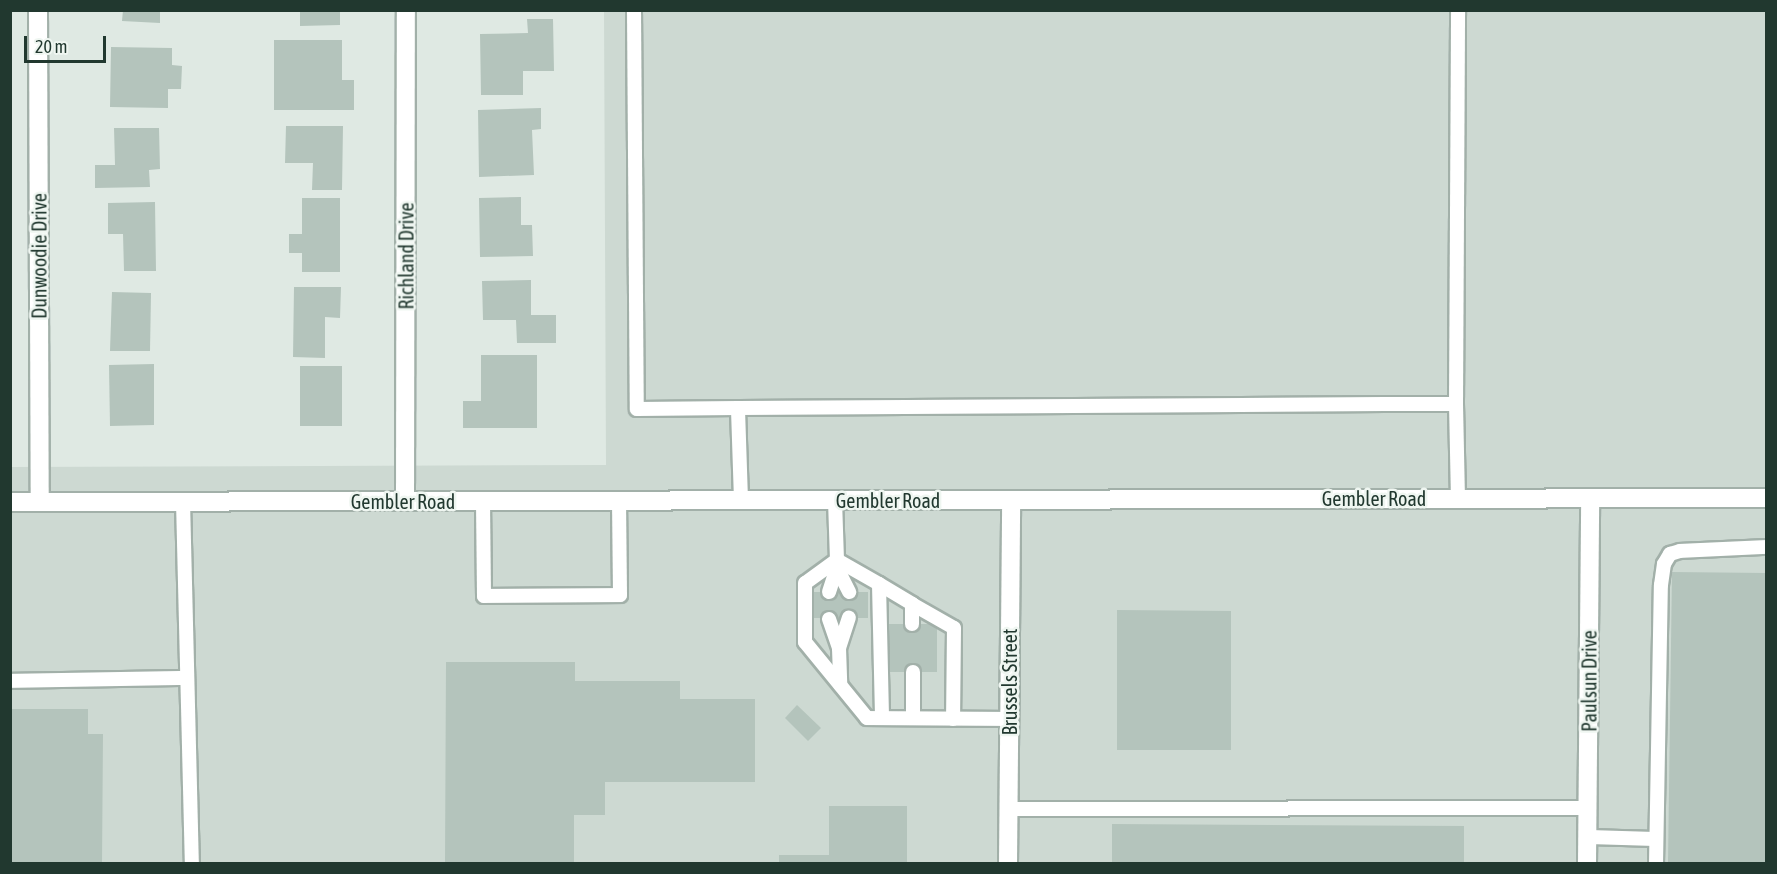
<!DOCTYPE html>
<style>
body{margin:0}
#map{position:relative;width:1777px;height:874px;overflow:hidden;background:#dfe9e3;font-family:"Asap Condensed",sans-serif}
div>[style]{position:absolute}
.built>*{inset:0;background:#cdd9d2}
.building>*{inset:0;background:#b4c4bc}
.roads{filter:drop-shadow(2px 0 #a2b0a9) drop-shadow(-2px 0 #a2b0a9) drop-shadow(0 2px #a2b0a9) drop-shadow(0 -2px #a2b0a9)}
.service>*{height:14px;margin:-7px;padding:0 7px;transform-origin:7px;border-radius:7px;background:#fff}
.minor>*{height:18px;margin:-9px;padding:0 9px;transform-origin:9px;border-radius:9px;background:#fff}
.secondary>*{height:18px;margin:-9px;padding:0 9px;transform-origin:9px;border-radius:9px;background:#fff}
span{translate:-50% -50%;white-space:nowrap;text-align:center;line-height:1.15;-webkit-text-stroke:5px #eff6f1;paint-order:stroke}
.street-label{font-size:20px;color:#21382f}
.frame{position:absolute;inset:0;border:12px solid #21382f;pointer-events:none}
.scale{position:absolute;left:24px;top:36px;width:82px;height:27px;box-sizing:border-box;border:3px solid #21382f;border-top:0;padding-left:8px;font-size:18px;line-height:21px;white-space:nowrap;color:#21382f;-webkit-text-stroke:4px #eff6f1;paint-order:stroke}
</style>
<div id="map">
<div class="built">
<div style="clip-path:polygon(604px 11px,1766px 11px,1766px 863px,11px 863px,10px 467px,606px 465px)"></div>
</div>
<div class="building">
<div style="clip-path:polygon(123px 10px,160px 10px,160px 23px,122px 21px)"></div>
<div style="clip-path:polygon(300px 10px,340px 10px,340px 25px,300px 26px)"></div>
<div style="clip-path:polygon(527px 19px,553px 19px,554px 71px,523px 71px,523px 95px,481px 95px,480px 34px,528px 33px)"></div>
<div style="clip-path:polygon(274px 40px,342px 40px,342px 80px,354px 80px,354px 110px,274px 110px)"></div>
<div style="clip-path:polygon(111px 47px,172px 48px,172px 65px,182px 66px,181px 89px,168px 89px,168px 108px,110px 107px)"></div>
<div style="clip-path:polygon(541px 108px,541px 129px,532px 130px,534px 175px,479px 177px,478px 110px)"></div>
<div style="clip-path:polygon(286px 126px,343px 126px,342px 190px,312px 190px,313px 163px,285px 163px)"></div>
<div style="clip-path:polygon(114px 128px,159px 128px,160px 169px,149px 170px,150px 187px,95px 188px,95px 165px,115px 165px)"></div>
<div style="clip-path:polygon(521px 197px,521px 225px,532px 225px,533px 256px,480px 257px,479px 198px)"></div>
<div style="clip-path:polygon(302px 198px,340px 198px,340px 272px,302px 272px,302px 253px,289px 253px,289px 234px,302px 234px)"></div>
<div style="clip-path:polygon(155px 202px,156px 271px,124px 271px,123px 234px,108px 234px,108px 203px)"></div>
<div style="clip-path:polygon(531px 280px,531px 315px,556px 315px,556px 343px,517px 343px,516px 320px,483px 320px,482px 281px)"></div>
<div style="clip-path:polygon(294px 287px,341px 287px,340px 318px,325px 317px,325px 358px,293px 357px)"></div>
<div style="clip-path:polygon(112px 292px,151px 293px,150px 351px,110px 351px)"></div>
<div style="clip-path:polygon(481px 355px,537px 355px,537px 428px,463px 428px,463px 401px,481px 401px)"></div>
<div style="clip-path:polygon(154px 364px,154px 425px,110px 426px,109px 365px)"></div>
<div style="clip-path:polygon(300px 366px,342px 366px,342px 426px,300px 426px)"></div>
<div style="clip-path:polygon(1672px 572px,1766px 573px,1766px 864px,1668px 864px)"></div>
<div style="clip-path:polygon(811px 592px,868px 592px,868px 618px,811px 618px)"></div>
<div style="clip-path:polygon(1117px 610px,1231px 611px,1231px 750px,1117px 750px)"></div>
<div style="clip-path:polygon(888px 624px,937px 624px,937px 672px,888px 672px)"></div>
<div style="clip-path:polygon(446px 662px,575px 662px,575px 681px,680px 681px,680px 699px,755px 699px,755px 782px,605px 782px,605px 815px,574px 815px,574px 864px,445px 864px)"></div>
<div style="clip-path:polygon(797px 705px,821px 728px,808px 741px,785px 718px)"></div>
<div style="clip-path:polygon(10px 709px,88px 709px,88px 734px,103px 734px,102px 864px,10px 864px)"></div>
<div style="clip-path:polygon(829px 806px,907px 806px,907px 864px,779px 864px,779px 855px,829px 855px)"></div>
<div style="clip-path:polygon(1112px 824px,1464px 826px,1464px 864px,1112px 864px)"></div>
</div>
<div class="roads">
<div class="service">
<div style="left:634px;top:10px;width:399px;rotate:89.6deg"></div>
<div style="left:637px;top:409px;width:101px;rotate:-0.6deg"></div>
<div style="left:1456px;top:404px;width:394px;rotate:-89.7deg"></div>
<div style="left:741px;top:500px;width:92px;rotate:-91.9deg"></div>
<div style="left:738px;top:408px;width:647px;rotate:-0.35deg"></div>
<div style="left:1385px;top:404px;width:71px"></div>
<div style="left:1456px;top:404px;width:94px;rotate:88.8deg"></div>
<div style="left:835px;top:500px;width:60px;rotate:88.1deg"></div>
<div style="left:837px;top:560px;width:39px;rotate:144deg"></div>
<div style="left:805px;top:583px;width:59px;rotate:90deg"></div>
<div style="left:805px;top:642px;width:98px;rotate:50.8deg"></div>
<div style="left:867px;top:718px;width:142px;rotate:0.4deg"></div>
<div style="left:183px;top:501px;width:363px;rotate:88.6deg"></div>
<div style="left:483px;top:501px;width:95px;rotate:89.4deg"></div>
<div style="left:484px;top:596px;width:136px;rotate:-0.4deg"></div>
<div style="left:620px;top:595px;width:95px;rotate:-90.6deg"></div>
<div style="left:837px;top:560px;width:48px;rotate:29.7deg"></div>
<div style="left:879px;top:584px;width:134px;rotate:88.7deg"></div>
<div style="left:837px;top:568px;width:27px;rotate:63deg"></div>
<div style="left:879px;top:584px;width:39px;rotate:31deg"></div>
<div style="left:912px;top:604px;width:20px;rotate:90deg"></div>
<div style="left:829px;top:592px;width:25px;rotate:-72deg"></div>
<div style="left:837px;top:568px;width:8px;rotate:-90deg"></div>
<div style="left:912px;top:604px;width:48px;rotate:29.7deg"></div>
<div style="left:954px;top:628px;width:91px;rotate:90.6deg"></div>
<div style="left:829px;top:619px;width:31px;rotate:71deg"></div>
<div style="left:839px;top:648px;width:37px;rotate:88deg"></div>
<div style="left:839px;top:648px;width:32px;rotate:-72deg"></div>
<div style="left:913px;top:672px;width:46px;rotate:90deg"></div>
<div style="left:10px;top:681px;width:177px;rotate:-1deg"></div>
<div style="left:1008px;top:809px;width:580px;rotate:-0.1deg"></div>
<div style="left:1588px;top:837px;width:68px;rotate:1.7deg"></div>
<div style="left:1656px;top:864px;width:279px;rotate:-89deg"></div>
<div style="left:1661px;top:585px;width:21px;rotate:-82deg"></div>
<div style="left:1664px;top:564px;width:12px;rotate:-59deg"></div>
<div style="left:1670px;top:554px;width:10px;rotate:-17deg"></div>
<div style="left:1680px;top:551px;width:86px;rotate:-2.7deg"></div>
</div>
<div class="minor">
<div style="left:38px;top:10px;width:492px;rotate:89.8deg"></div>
<div style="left:405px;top:501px;width:491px;rotate:-89.9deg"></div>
<div style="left:1008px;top:864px;width:364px;rotate:-89.5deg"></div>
<div style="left:1587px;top:864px;width:366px;rotate:-89.5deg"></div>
</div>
<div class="secondary">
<div style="left:10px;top:502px;width:1756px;rotate:-0.13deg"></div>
</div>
</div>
<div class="street-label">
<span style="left:39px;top:256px;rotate:-90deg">Dunwoodie Drive</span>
<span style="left:406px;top:256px;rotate:-90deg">Richland Drive</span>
<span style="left:1374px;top:498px">Gembler Road</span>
<span style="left:888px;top:500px">Gembler Road</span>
<span style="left:403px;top:501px">Gembler Road</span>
<span style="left:1589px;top:681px;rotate:-90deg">Paulsun Drive</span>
<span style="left:1009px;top:682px;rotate:-90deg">Brussels Street</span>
</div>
<div class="frame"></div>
<div class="scale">20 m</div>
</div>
